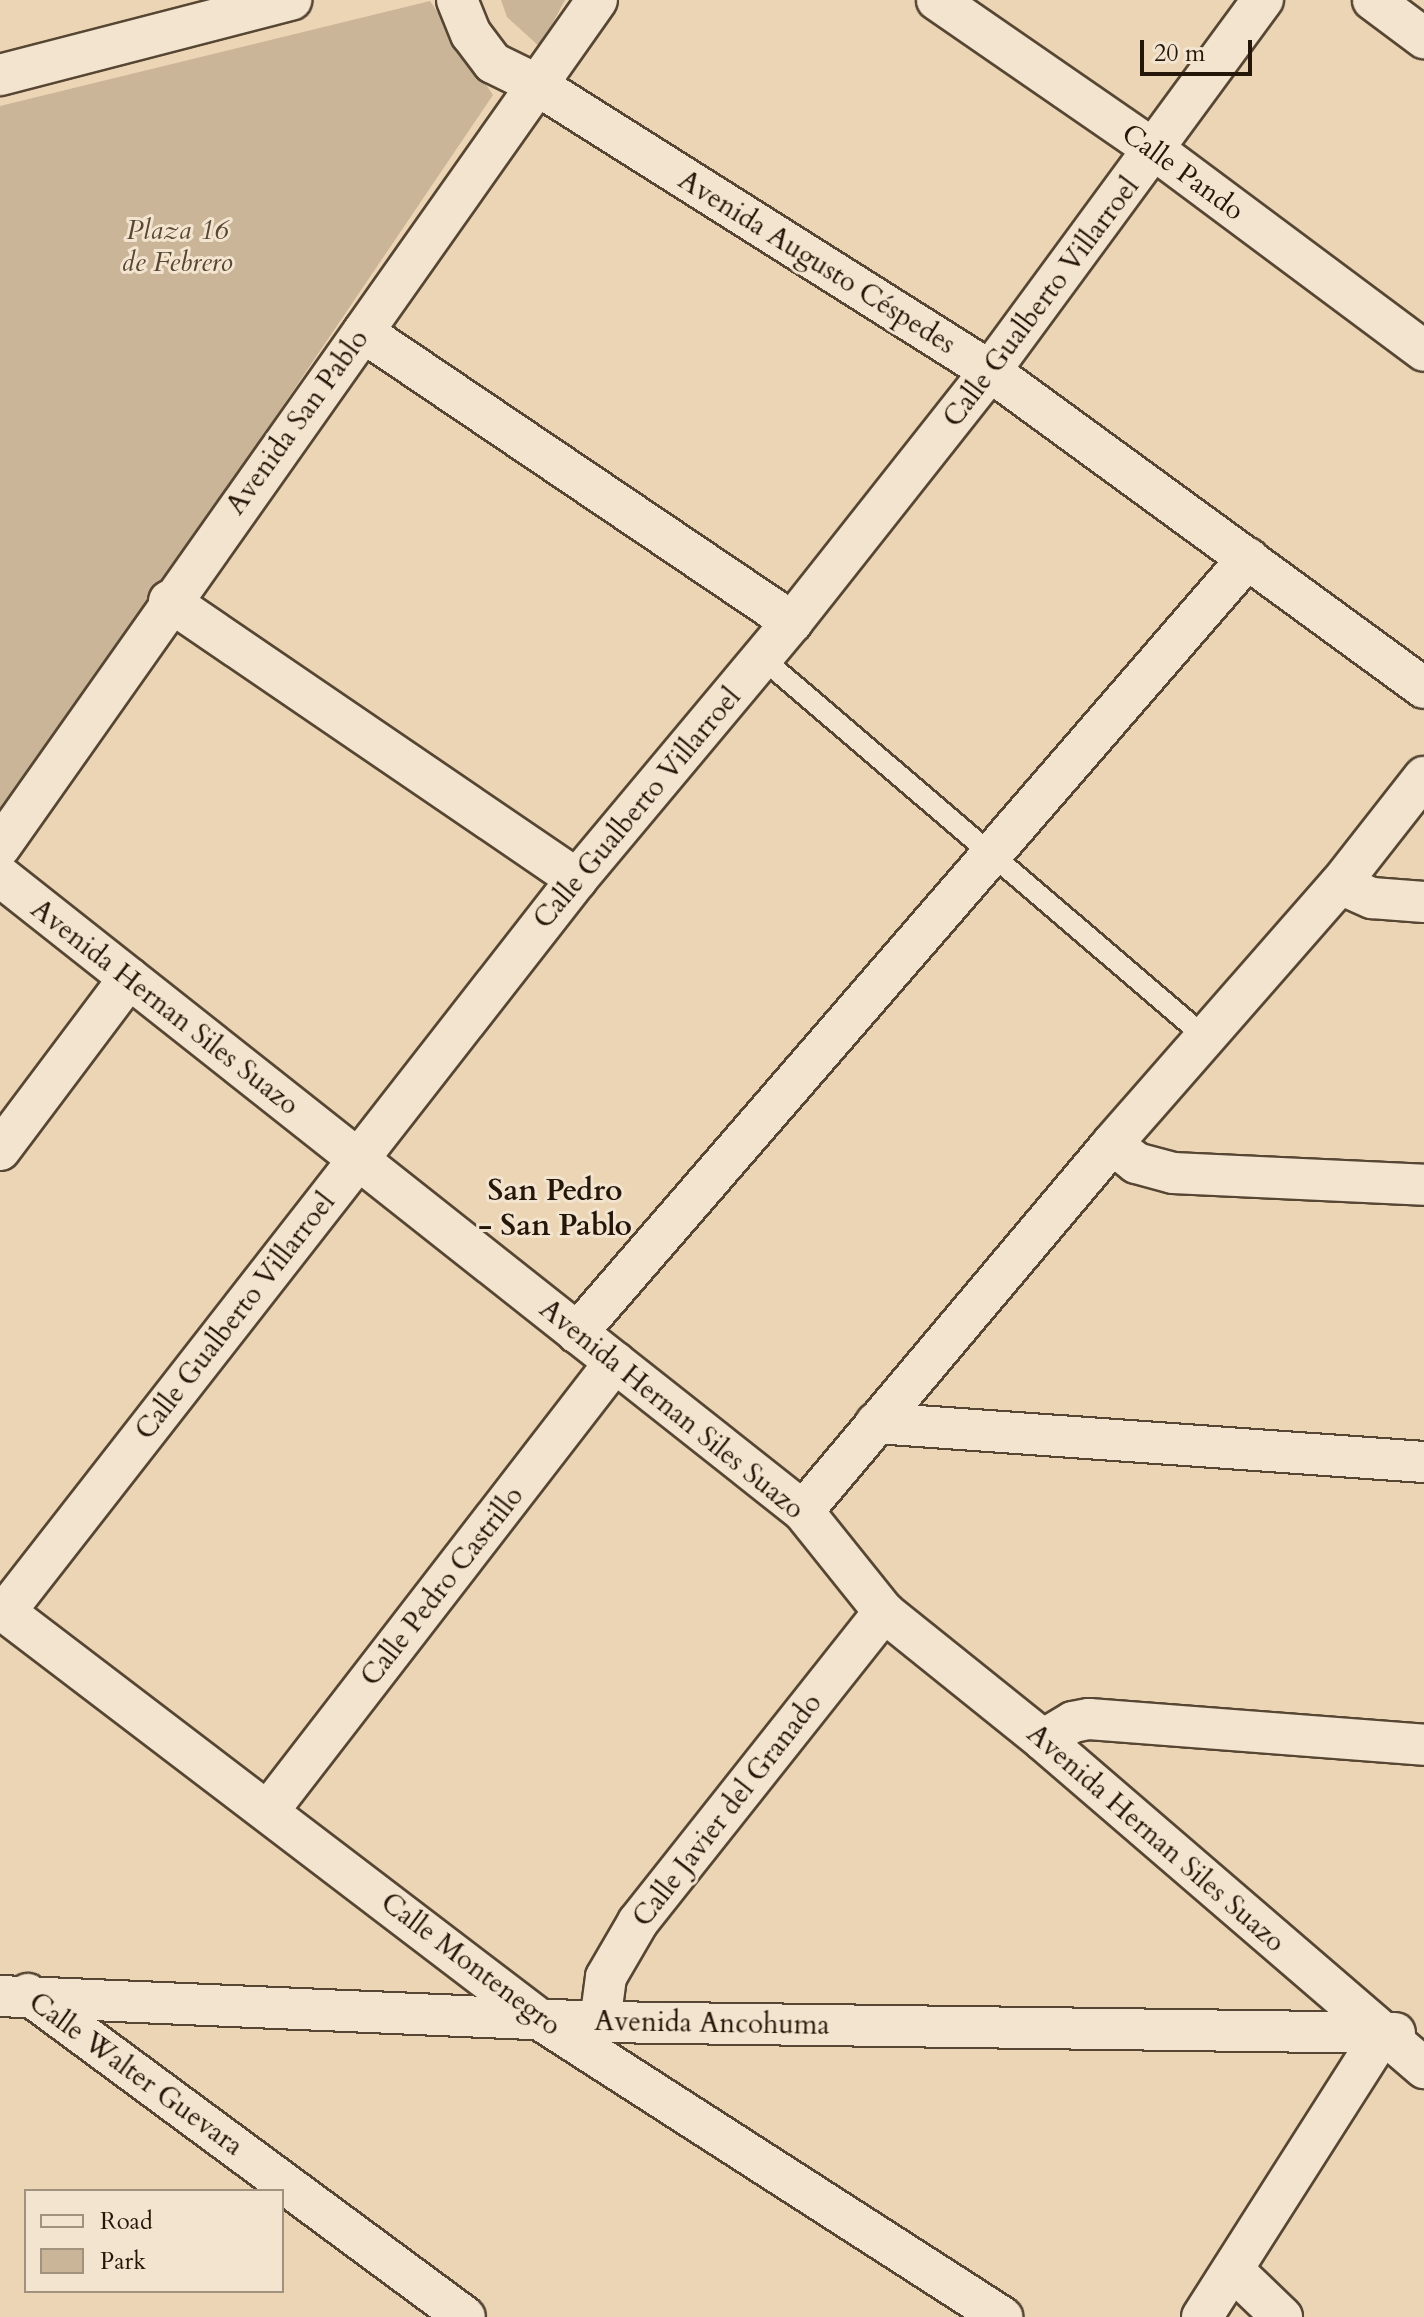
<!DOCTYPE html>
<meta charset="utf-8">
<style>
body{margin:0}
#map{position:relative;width:1424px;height:2317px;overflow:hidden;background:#ecd5b5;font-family:Cardo,serif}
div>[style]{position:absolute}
.green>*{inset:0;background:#cab598}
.roads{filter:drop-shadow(2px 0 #564633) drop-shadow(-2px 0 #564633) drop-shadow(0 2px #564633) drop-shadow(0 -2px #564633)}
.lane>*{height:20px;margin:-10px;padding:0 10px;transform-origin:10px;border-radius:10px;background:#f3e4cf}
.street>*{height:40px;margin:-20px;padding:0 20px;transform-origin:20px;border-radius:20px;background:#f3e4cf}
span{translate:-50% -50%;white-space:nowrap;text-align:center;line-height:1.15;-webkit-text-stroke:6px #f3e4cf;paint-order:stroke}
.street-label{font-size:28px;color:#241608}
.park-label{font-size:28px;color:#564633;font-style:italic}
.neighbourhood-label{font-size:30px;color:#241608;font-weight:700}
.legend{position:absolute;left:24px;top:2189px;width:260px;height:104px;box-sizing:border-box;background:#f3e4cf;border:2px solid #a0927f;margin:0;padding:10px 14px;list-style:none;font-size:24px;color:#241608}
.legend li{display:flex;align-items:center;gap:16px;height:40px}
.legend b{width:40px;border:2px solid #a0927f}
.scale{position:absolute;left:1140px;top:40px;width:112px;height:36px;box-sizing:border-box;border:4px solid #241608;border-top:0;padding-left:10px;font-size:24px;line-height:28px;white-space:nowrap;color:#241608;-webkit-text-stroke:6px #f3e4cf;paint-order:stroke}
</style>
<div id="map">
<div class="green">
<div style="clip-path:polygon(501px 0,565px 0,540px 47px,507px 17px)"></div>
<div style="clip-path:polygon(430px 1px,493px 95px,0 824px,0 106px)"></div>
</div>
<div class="roads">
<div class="lane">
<div style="left:762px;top:658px;width:583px;rotate:40.55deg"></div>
</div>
<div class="street">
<div style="left:457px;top:0;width:37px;rotate:68deg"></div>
<div style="left:471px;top:34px;width:36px;rotate:53deg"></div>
<div style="left:493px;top:63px;width:46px;rotate:26deg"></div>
<div style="left:534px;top:83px;width:539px;rotate:32.28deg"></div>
<div style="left:990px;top:371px;width:537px;rotate:36.14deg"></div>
<div style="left:937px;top:0;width:266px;rotate:34.6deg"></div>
<div style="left:1156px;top:151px;width:334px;rotate:36.7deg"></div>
<div style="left:1373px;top:0;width:64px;rotate:36.7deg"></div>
<div style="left:0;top:75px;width:301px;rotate:-14.5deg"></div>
<div style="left:363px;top:332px;width:518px;rotate:34.06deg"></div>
<div style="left:169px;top:601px;width:494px;rotate:34.3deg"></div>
<div style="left:0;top:847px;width:1036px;rotate:-54.82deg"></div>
<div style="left:0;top:876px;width:1024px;rotate:38.34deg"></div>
<div style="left:803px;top:1511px;width:129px;rotate:51.3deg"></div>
<div style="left:884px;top:1612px;width:204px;rotate:38.8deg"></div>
<div style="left:1043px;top:1740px;width:503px;rotate:40.72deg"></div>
<div style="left:1340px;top:884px;width:35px;rotate:24deg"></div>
<div style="left:1372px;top:898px;width:52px;rotate:4.4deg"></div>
<div style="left:1112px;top:1144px;width:31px;rotate:38deg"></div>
<div style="left:1136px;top:1163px;width:38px;rotate:15deg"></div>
<div style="left:1173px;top:1173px;width:251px;rotate:2.7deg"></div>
<div style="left:0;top:1150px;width:215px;rotate:-53.1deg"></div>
<div style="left:577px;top:1333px;width:1025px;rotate:-49.11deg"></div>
<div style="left:876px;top:1423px;width:549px;rotate:4.07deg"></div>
<div style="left:803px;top:1511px;width:480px;rotate:-49.9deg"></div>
<div style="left:1112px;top:1144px;width:346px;rotate:-48.8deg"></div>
<div style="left:1340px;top:884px;width:136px;rotate:-51.9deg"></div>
<div style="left:0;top:1608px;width:678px;rotate:37.33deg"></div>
<div style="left:539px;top:2019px;width:551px;rotate:32.77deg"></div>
<div style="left:5px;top:1612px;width:930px;rotate:-52.03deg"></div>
<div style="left:577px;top:879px;width:335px;rotate:-50.1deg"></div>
<div style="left:792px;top:622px;width:320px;rotate:-51.7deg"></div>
<div style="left:990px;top:371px;width:461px;rotate:-53.7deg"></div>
<div style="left:1043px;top:1740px;width:35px;rotate:-31deg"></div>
<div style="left:1073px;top:1722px;width:16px;rotate:-11deg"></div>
<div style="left:1089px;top:1719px;width:336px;rotate:4.4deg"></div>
<div style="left:269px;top:1810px;width:566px;rotate:-52.32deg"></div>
<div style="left:28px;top:1994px;width:543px;rotate:36.47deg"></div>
<div style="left:0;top:1996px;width:601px;rotate:2.48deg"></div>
<div style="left:600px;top:2022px;width:795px;rotate:0.79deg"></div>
<div style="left:600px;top:2022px;width:45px;rotate:-82.4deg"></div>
<div style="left:606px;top:1977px;width:64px;rotate:-59.8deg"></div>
<div style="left:638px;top:1922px;width:396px;rotate:-51.6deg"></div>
<div style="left:1233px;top:2270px;width:68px;rotate:43.8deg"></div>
<div style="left:1202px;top:2317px;width:337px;rotate:-57.5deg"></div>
</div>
</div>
<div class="street-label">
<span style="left:1183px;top:172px;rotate:36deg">Calle Pando</span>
<span style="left:817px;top:262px;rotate:32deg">Avenida Augusto Céspedes</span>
<span style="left:1041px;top:302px;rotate:-53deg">Calle Gualberto Villarroel</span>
<span style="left:297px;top:422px;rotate:-54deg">Avenida San Pablo</span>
<span style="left:637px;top:808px;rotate:-50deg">Calle Gualberto Villarroel</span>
<span style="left:165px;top:1007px;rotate:38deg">Avenida Hernan Siles Suazo</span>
<span style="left:235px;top:1316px;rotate:-52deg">Calle Gualberto Villarroel</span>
<span style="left:672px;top:1409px;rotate:39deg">Avenida Hernan Siles Suazo</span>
<span style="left:442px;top:1586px;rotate:-52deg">Calle Pedro Castrillo</span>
<span style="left:727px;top:1810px;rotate:-52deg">Calle Javier del Granado</span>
<span style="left:1156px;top:1838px;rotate:41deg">Avenida Hernan Siles Suazo</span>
<span style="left:471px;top:1964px;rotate:37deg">Calle Montenegro</span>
<span style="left:712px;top:2023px;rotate:1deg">Avenida Ancohuma</span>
<span style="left:136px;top:2074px;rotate:36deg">Calle Walter Guevara</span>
</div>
<div class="park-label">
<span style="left:177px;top:246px">Plaza 16<br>de Febrero</span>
</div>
<div class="neighbourhood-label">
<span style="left:555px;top:1208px">San Pedro<br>- San Pablo</span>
</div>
<ul class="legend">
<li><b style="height:10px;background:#f3e4cf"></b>Road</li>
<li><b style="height:22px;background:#cab598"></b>Park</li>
</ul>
<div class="scale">20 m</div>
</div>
